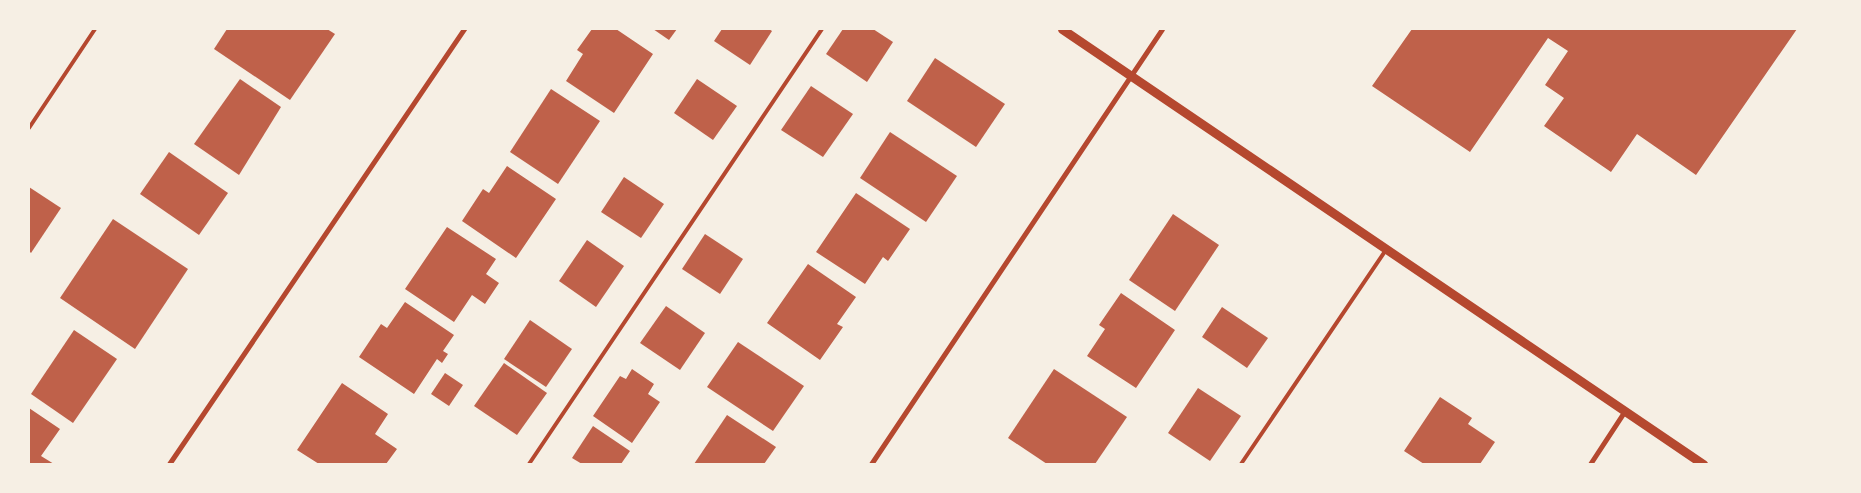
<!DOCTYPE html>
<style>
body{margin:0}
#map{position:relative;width:1861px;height:493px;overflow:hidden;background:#f6efe4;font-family:"Space Grotesk",sans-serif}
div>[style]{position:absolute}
.building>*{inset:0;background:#bf614a}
.service>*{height:4px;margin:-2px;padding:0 2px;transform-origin:2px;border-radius:2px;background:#b5482f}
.minor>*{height:5px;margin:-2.5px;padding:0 2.5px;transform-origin:2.5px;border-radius:2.5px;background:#b5482f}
.tertiary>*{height:9px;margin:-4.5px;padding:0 4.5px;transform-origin:4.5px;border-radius:4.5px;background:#b5482f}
span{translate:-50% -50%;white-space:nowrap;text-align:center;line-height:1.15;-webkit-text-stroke:4.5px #f6efe4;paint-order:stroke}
.frame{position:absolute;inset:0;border:30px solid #f6efe4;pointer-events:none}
</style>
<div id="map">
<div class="building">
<div style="clip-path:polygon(227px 29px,327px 29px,335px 34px,290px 100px,214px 49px)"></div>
<div style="clip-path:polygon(592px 29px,616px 29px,653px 54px,614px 113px,566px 81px,583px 54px,577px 50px)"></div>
<div style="clip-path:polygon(653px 29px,677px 29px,669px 40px)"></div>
<div style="clip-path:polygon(722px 29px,769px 29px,772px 31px,750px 65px,714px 41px)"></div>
<div style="clip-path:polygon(843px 29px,873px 29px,893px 42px,867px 82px,826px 54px)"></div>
<div style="clip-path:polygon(1412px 29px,1797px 29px,1696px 175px,1637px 134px,1611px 172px,1544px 126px,1564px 98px,1545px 85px,1568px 51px,1548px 38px,1470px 152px,1372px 86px)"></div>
<div style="clip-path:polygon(935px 58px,1005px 104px,976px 147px,907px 101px)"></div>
<div style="clip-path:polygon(240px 79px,281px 107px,239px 175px,194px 144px)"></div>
<div style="clip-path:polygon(697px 79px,737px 106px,713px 140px,674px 113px)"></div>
<div style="clip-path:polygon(811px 86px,853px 114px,823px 157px,781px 130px)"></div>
<div style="clip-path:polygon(551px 89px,600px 121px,558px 184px,510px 152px)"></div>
<div style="clip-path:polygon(890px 132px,957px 176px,926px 222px,860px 178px)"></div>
<div style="clip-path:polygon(169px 152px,228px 193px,199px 235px,140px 194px)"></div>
<div style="clip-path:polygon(507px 166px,556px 199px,516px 258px,462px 221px,483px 189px,489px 193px)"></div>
<div style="clip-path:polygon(624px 177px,664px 204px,641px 238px,601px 212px)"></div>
<div style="clip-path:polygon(29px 187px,61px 208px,31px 253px,29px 251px)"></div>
<div style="clip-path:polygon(856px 193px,910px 229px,888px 261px,883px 257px,865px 284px,816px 252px)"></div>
<div style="clip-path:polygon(1173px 214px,1219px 245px,1175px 311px,1129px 280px)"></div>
<div style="clip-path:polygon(113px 219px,188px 269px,135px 349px,60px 298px)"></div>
<div style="clip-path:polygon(447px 227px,496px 259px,486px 274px,499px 283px,485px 304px,472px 295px,454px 322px,405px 289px)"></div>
<div style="clip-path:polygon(705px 234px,743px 259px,720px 294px,682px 269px)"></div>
<div style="clip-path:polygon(587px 240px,624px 266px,596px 307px,559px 281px)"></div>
<div style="clip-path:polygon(808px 264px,856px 297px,837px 324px,843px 327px,820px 360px,767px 323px)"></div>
<div style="clip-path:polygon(1121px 293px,1175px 330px,1136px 388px,1087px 356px,1105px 329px,1099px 325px)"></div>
<div style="clip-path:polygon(405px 302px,454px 335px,443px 351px,448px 354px,442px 363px,437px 359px,414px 394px,359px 357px,381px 324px,387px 328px)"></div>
<div style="clip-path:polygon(666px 306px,705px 333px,680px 370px,640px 343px)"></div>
<div style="clip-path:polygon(1222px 307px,1268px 338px,1247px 368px,1202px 337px)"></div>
<div style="clip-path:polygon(530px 320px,572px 349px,546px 387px,504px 359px)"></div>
<div style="clip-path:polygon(74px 330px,117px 359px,73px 423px,31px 394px)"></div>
<div style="clip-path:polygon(738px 342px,804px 386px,773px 431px,707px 387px)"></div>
<div style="clip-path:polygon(504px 363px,547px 393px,517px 435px,474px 406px)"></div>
<div style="clip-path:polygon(632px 369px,654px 384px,648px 394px,660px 402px,632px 443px,593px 416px,620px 376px,626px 379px)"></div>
<div style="clip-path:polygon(1054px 369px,1127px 417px,1095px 464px,1047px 464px,1008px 438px)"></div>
<div style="clip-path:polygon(445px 373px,463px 385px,449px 406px,431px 394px)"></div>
<div style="clip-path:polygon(342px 383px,388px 414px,375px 434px,397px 449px,386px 464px,319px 464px,297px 450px)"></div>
<div style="clip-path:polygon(1198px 388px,1241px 416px,1210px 461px,1168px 433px)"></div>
<div style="clip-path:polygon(1440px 397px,1472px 418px,1468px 424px,1495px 442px,1480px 464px,1424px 464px,1404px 451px)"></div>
<div style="clip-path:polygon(29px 408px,60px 429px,41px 456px,54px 464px,29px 464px)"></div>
<div style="clip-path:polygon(727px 415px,776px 447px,764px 464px,694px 464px)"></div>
<div style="clip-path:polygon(593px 426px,630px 451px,621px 464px,582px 464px,572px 458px)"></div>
</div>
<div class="service">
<div style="left:29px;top:128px;width:119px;rotate:-56.3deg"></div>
<div style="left:529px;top:464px;width:524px;rotate:-56.04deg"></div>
<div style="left:1241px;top:464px;width:261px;rotate:-55.9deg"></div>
</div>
<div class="minor">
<div style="left:169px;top:464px;width:526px;rotate:-55.86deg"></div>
<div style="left:871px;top:464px;width:523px;rotate:-56.22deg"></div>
<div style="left:1590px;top:464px;width:62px;rotate:-56.8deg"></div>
</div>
<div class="tertiary">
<div style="left:1062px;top:29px;width:775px;rotate:34.16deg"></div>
</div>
<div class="frame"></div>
</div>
